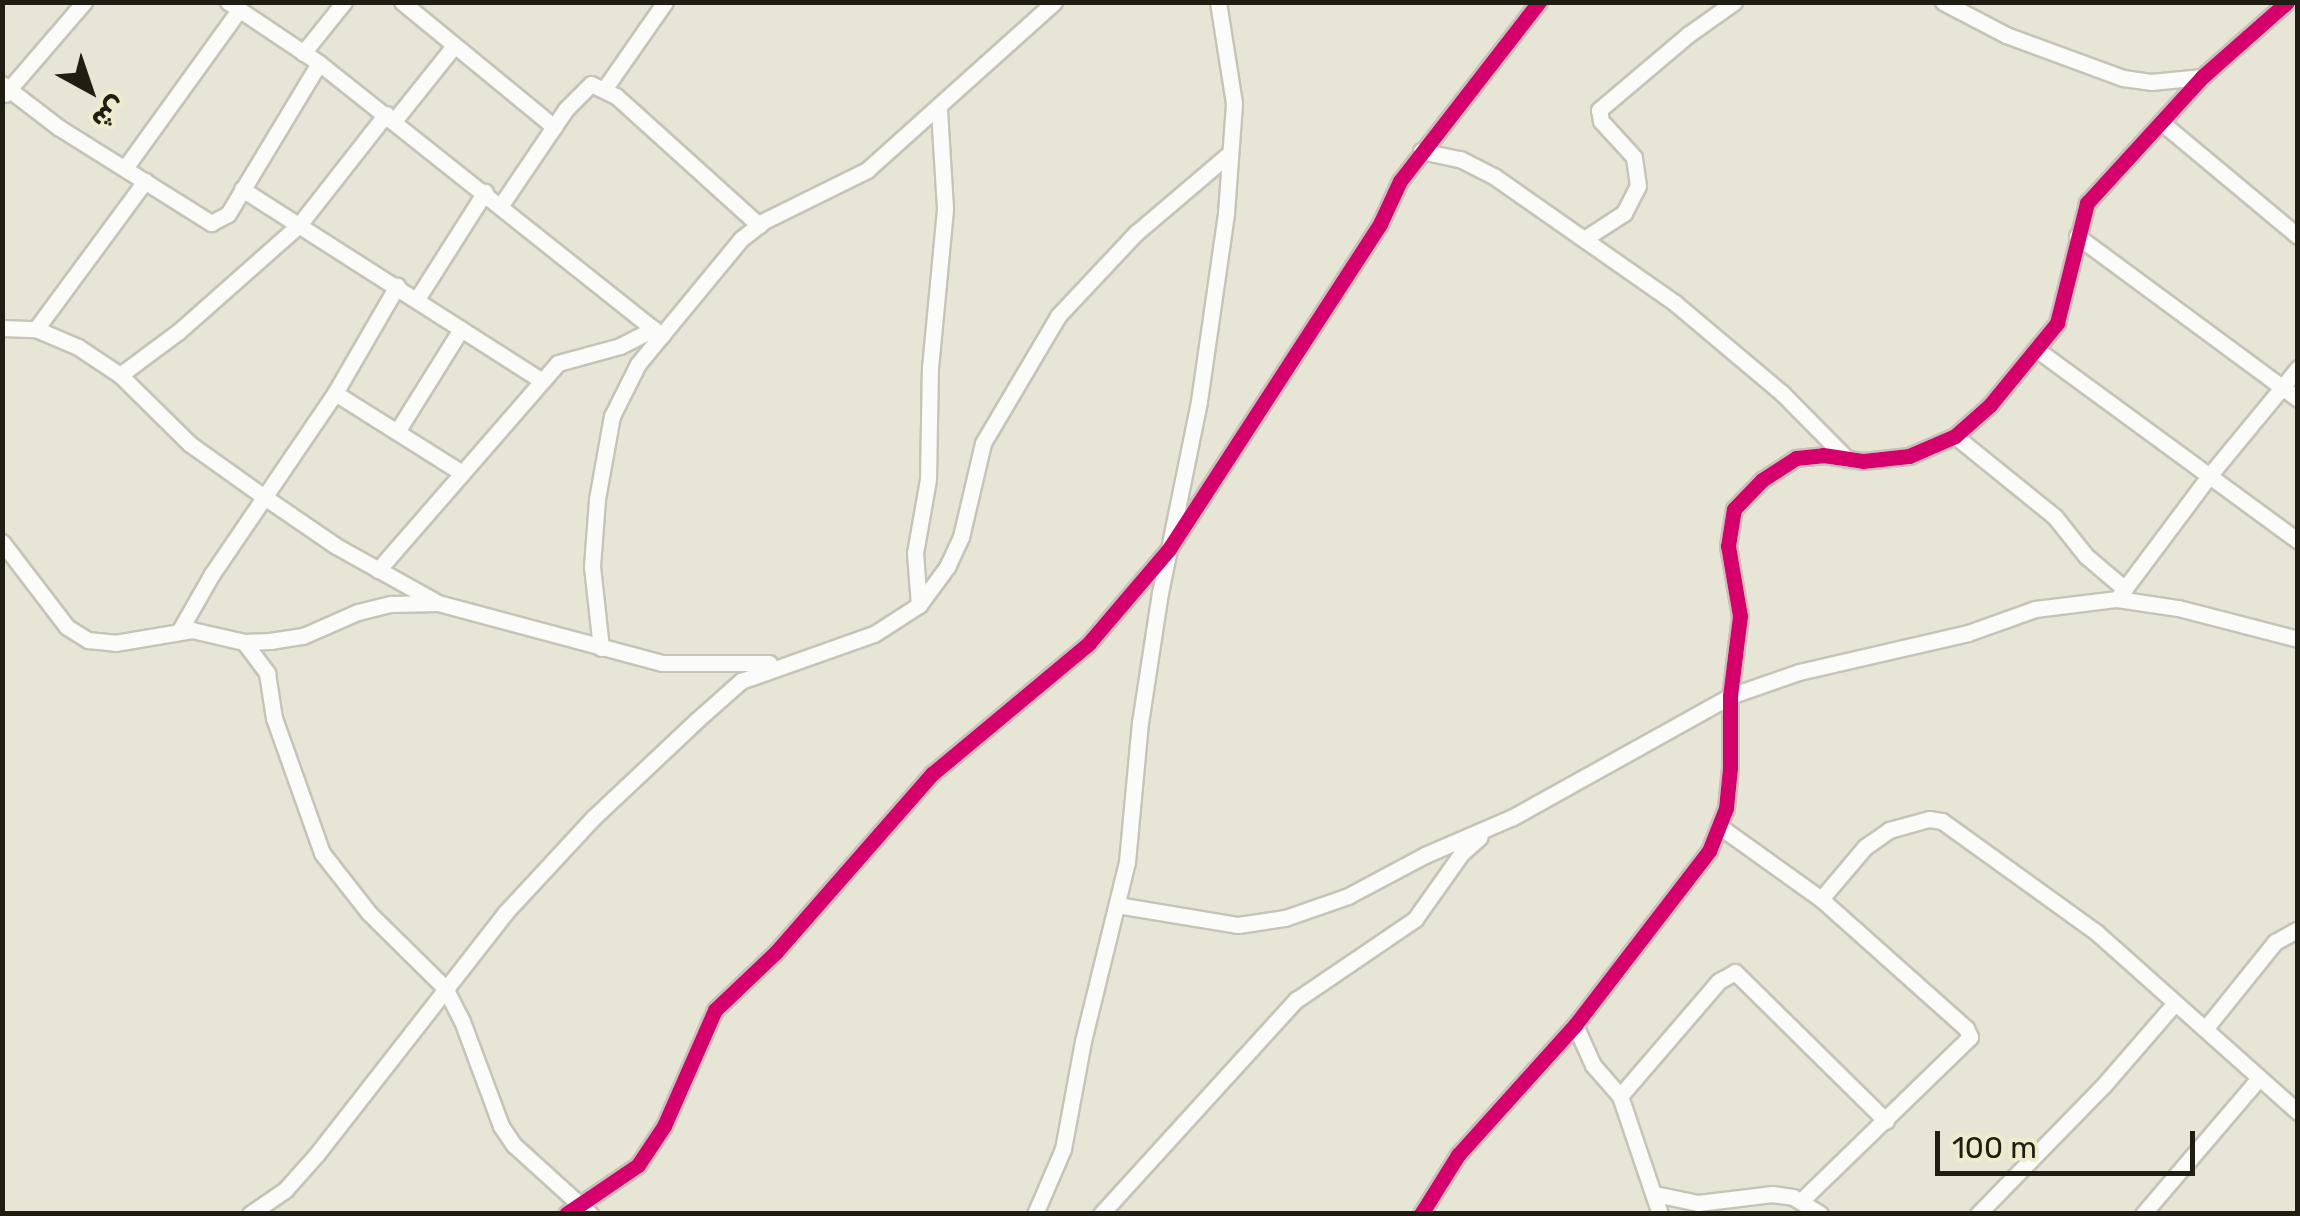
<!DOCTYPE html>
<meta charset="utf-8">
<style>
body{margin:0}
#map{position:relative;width:2300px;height:1216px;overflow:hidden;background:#e7e6d6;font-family:Rubik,Cairo,sans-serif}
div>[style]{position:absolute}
.roads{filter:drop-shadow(2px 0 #c5c4b7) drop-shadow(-2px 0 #c5c4b7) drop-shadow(0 2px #c5c4b7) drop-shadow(0 -2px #c5c4b7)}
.street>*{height:15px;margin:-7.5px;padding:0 7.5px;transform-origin:7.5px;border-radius:7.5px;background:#fbfbf9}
.cycleway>*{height:15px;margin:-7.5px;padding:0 7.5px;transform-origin:7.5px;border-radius:7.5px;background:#d6006c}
span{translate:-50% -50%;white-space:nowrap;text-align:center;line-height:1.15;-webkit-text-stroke:9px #efecce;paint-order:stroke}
.frame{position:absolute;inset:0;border:5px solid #201e13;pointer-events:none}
.north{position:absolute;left:40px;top:40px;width:100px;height:100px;-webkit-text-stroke:8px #efecce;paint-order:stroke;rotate:140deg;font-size:28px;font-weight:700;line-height:40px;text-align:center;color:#201e13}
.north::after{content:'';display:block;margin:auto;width:35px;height:45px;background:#201e13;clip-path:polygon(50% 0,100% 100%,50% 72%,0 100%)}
.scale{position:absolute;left:1935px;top:1131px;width:260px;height:45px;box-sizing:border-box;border:5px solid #201e13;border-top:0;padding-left:12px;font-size:30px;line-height:35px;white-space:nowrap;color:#201e13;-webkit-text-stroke:8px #efecce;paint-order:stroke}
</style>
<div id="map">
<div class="roads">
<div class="street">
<div style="left:228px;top:2px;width:110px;rotate:33.8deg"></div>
<div style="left:319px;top:63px;width:438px;rotate:38.5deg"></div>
<div style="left:402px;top:2px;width:197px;rotate:39.4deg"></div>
<div style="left:1943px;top:2px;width:71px;rotate:27.6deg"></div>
<div style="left:2006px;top:35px;width:125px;rotate:20.2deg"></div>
<div style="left:2123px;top:78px;width:28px;rotate:8deg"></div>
<div style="left:2151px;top:82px;width:51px;rotate:-5.6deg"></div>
<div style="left:303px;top:53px;width:65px;rotate:-51.2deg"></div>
<div style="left:2px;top:84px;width:71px;rotate:37.5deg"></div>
<div style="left:58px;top:127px;width:181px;rotate:32.1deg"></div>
<div style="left:211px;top:223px;width:19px;rotate:-28deg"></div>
<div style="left:228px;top:214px;width:176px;rotate:-58.9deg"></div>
<div style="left:605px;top:88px;width:105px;rotate:-55.1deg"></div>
<div style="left:5px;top:94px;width:121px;rotate:-49.3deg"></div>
<div style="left:394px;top:121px;width:95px;rotate:-51.4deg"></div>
<div style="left:2161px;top:122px;width:178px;rotate:39.8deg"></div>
<div style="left:1421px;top:151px;width:40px;rotate:12deg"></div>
<div style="left:1460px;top:159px;width:39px;rotate:27deg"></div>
<div style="left:1495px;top:177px;width:220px;rotate:35deg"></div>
<div style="left:1675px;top:303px;width:140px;rotate:40.1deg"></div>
<div style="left:1782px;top:393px;width:93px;rotate:45.4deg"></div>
<div style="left:125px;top:168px;width:195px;rotate:-54.2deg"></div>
<div style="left:242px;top:189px;width:355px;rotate:32.6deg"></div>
<div style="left:501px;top:205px;width:116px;rotate:-55.9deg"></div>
<div style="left:566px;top:109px;width:35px;rotate:-45deg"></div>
<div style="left:591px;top:84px;width:28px;rotate:26deg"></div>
<div style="left:616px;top:96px;width:193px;rotate:42.1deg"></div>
<div style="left:2077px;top:236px;width:275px;rotate:36.4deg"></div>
<div style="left:1584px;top:239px;width:48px;rotate:-33deg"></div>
<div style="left:1624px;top:213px;width:30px;rotate:-63deg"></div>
<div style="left:1638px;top:186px;width:29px;rotate:-98deg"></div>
<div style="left:1634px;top:157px;width:49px;rotate:-132.5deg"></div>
<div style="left:1601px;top:121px;width:11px;rotate:-100deg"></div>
<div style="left:1599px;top:110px;width:118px;rotate:-40.2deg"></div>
<div style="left:1689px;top:34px;width:55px;rotate:-35.4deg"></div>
<div style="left:417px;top:299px;width:127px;rotate:-57.6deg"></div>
<div style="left:2px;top:328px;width:34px;rotate:2deg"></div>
<div style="left:36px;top:329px;width:46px;rotate:23.2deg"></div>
<div style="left:78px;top:347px;width:50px;rotate:33.7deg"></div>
<div style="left:120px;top:375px;width:98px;rotate:44.6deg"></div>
<div style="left:190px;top:444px;width:90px;rotate:35.5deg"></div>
<div style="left:263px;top:496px;width:88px;rotate:34.4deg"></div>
<div style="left:336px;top:546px;width:113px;rotate:29.1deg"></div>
<div style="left:36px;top:329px;width:184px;rotate:-53.6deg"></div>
<div style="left:2036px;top:349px;width:325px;rotate:36.2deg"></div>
<div style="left:120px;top:375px;width:72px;rotate:-36.6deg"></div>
<div style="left:178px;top:332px;width:162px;rotate:-41.5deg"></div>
<div style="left:299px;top:225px;width:141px;rotate:-51.9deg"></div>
<div style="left:335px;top:393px;width:150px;rotate:32.2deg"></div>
<div style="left:398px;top:430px;width:119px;rotate:-58deg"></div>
<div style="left:1955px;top:436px;width:129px;rotate:39deg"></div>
<div style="left:2055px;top:517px;width:50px;rotate:51.5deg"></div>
<div style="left:2086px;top:556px;width:51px;rotate:40.2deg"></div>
<div style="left:2px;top:542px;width:107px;rotate:52.6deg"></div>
<div style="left:67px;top:627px;width:25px;rotate:32deg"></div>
<div style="left:88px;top:640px;width:27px;rotate:6deg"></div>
<div style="left:115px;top:643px;width:78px;rotate:-9.6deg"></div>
<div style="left:192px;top:630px;width:53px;rotate:13deg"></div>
<div style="left:244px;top:642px;width:26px;rotate:-2deg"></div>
<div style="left:270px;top:641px;width:33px;rotate:-9deg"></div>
<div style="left:303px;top:636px;width:60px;rotate:-23.6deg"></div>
<div style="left:358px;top:612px;width:34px;rotate:-14deg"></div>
<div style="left:391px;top:604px;width:47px;rotate:-1.2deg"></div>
<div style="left:438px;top:603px;width:232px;rotate:15deg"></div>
<div style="left:662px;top:663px;width:107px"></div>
<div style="left:378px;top:570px;width:274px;rotate:-49deg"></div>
<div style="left:558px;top:363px;width:64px;rotate:-15.3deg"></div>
<div style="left:620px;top:346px;width:38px;rotate:-27deg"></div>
<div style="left:2117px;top:599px;width:154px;rotate:-53.2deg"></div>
<div style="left:2209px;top:476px;width:140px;rotate:-50.5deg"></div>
<div style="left:919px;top:605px;width:52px;rotate:-94.4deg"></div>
<div style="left:915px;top:553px;width:75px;rotate:-80deg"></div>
<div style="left:928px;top:479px;width:111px;rotate:-89deg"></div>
<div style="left:930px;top:368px;width:161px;rotate:-84.6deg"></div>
<div style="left:945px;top:208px;width:99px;rotate:-93.5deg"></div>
<div style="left:180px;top:630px;width:64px;rotate:-60.3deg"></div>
<div style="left:212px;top:574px;width:219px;rotate:-55.8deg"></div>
<div style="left:335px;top:393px;width:124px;rotate:-59.9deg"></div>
<div style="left:244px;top:642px;width:39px;rotate:53deg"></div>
<div style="left:267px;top:673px;width:46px;rotate:81.2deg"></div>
<div style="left:274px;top:718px;width:143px;rotate:70.4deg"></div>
<div style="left:322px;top:853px;width:76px;rotate:51.9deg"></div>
<div style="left:369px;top:913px;width:107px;rotate:44.6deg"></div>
<div style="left:445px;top:988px;width:37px;rotate:63deg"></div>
<div style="left:462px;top:1021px;width:112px;rotate:69.6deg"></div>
<div style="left:501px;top:1126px;width:23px;rotate:56deg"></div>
<div style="left:514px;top:1145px;width:103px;rotate:42.2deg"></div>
<div style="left:601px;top:648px;width:82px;rotate:-96.3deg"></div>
<div style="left:592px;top:566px;width:67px;rotate:-85.7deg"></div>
<div style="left:597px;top:499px;width:84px;rotate:-79.8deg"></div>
<div style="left:612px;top:416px;width:58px;rotate:-63.4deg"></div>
<div style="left:638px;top:364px;width:162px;rotate:-50.5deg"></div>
<div style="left:741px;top:239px;width:29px;rotate:-38deg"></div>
<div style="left:764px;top:221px;width:115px;rotate:-26.3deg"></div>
<div style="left:867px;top:170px;width:251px;rotate:-41.9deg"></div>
<div style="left:1719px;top:826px;width:125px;rotate:35.6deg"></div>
<div style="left:1821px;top:899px;width:194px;rotate:41.7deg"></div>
<div style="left:1966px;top:1028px;width:10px;rotate:66deg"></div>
<div style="left:1970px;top:1037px;width:235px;rotate:135.9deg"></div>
<div style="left:1821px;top:899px;width:68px;rotate:-49.8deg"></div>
<div style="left:1865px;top:847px;width:29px;rotate:-35deg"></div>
<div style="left:1889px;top:830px;width:41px;rotate:-15.4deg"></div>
<div style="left:1929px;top:819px;width:13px;rotate:9deg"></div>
<div style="left:1942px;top:821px;width:190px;rotate:35.8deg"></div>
<div style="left:2096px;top:932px;width:271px;rotate:41.7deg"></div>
<div style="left:1117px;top:905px;width:123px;rotate:9.4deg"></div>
<div style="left:1238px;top:925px;width:48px;rotate:-8.5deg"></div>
<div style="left:1285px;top:918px;width:67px;rotate:-19.2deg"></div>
<div style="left:1348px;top:896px;width:87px;rotate:-28deg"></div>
<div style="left:1425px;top:855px;width:96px;rotate:-23.4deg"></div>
<div style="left:1513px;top:817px;width:248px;rotate:-29.1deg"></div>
<div style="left:1730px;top:696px;width:73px;rotate:-19.2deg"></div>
<div style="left:1799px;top:672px;width:173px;rotate:-13deg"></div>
<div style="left:1968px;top:633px;width:71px;rotate:-19.7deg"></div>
<div style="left:2035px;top:609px;width:83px;rotate:-7deg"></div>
<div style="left:2117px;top:599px;width:62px;rotate:8.4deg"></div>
<div style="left:2178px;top:608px;width:124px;rotate:14.5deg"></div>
<div style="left:1575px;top:1025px;width:44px;rotate:65.8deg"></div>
<div style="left:1593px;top:1065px;width:41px;rotate:48.9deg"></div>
<div style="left:1620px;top:1096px;width:125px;rotate:71.3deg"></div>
<div style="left:2205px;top:1029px;width:112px;rotate:-51.2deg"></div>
<div style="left:2275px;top:942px;width:26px;rotate:-29deg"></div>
<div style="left:1620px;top:1096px;width:152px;rotate:-49.3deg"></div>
<div style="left:1719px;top:981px;width:18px;rotate:-29deg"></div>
<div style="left:1735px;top:972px;width:212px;rotate:44.6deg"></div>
<div style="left:1655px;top:1194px;width:44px;rotate:11.8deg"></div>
<div style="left:1698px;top:1203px;width:75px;rotate:-6.9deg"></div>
<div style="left:1772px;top:1194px;width:21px;rotate:8deg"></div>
<div style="left:1793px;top:1197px;width:32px;rotate:32deg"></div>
<div style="left:250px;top:1214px;width:42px;rotate:-34.4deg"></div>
<div style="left:285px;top:1190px;width:48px;rotate:-48.4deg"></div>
<div style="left:317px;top:1154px;width:306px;rotate:-52deg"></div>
<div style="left:505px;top:913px;width:129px;rotate:-47.2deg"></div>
<div style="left:593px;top:818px;width:143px;rotate:-43.3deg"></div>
<div style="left:697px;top:720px;width:59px;rotate:-41.6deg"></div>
<div style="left:741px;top:681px;width:141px;rotate:-19.5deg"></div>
<div style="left:874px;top:634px;width:54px;rotate:-32.8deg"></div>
<div style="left:919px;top:605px;width:47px;rotate:-53.6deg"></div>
<div style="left:947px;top:567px;width:33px;rotate:-65deg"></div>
<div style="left:961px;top:537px;width:97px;rotate:-76.8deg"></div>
<div style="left:983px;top:443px;width:147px;rotate:-59.4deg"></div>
<div style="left:1058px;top:316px;width:114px;rotate:-46.8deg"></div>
<div style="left:1136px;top:233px;width:123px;rotate:-40.4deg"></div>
<div style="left:566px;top:1214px;width:87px;rotate:-34.2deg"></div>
<div style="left:638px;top:1165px;width:47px;rotate:-56.3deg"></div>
<div style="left:664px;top:1126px;width:127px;rotate:-66.3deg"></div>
<div style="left:715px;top:1010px;width:84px;rotate:-43.6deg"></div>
<div style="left:776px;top:952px;width:237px;rotate:-48.8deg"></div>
<div style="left:932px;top:774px;width:204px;rotate:-39.8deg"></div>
<div style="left:1089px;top:643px;width:123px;rotate:-49.6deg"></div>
<div style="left:1169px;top:549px;width:387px;rotate:-57deg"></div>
<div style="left:1380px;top:224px;width:47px;rotate:-65.1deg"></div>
<div style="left:1400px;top:181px;width:227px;rotate:-52.2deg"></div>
<div style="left:1035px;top:1214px;width:71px;rotate:-66.7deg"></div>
<div style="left:1063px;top:1149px;width:110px;rotate:-79.5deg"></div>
<div style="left:1083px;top:1041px;width:184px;rotate:-76.2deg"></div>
<div style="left:1127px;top:862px;width:140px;rotate:-84.7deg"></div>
<div style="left:1140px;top:723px;width:132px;rotate:-81.3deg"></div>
<div style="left:1160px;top:593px;width:196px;rotate:-78.5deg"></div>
<div style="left:1199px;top:401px;width:190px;rotate:-81.8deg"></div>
<div style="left:1226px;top:213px;width:110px;rotate:-85.8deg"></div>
<div style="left:1234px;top:103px;width:102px;rotate:-99deg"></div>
<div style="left:1101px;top:1214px;width:290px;rotate:-47.7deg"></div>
<div style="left:1296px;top:1000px;width:144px;rotate:-34.2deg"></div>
<div style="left:1415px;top:919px;width:80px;rotate:-54.7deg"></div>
<div style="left:1461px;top:854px;width:25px;rotate:-42deg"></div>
<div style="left:1421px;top:1214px;width:70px;rotate:-57.9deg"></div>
<div style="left:1458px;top:1155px;width:175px;rotate:-48deg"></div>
<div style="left:1575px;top:1025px;width:220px;rotate:-52.4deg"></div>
<div style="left:1709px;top:851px;width:46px;rotate:-68.4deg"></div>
<div style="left:1726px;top:808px;width:40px;rotate:-84.3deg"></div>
<div style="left:1730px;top:768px;width:72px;rotate:-90deg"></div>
<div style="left:1730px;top:696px;width:81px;rotate:-82.9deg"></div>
<div style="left:1740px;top:616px;width:71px;rotate:-99.7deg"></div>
<div style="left:1728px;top:546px;width:37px;rotate:-81deg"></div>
<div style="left:1734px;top:509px;width:40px;rotate:-46deg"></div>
<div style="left:1762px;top:480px;width:40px;rotate:-32.9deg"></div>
<div style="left:1796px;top:458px;width:27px;rotate:-6deg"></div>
<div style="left:1823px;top:455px;width:40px;rotate:8.5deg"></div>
<div style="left:1863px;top:461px;width:46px;rotate:-6.2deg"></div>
<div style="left:1909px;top:456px;width:50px;rotate:-23.5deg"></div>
<div style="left:1955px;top:436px;width:47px;rotate:-41.5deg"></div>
<div style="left:1990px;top:405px;width:106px;rotate:-50.7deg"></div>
<div style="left:2057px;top:323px;width:124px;rotate:-76deg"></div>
<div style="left:2087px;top:203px;width:171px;rotate:-47.6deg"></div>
<div style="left:2202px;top:77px;width:113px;rotate:-41.4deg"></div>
<div style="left:1978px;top:1214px;width:179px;rotate:-45.7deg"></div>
<div style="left:2103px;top:1086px;width:110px;rotate:-49.1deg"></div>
<div style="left:2143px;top:1214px;width:179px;rotate:-49.5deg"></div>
</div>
</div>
<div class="cycleway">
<div style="left:566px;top:1214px;width:87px;rotate:-34.2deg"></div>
<div style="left:638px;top:1165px;width:47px;rotate:-56.3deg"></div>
<div style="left:664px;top:1126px;width:127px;rotate:-66.3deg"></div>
<div style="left:715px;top:1010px;width:84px;rotate:-43.6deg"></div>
<div style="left:776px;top:952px;width:237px;rotate:-48.8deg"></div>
<div style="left:932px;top:774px;width:204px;rotate:-39.8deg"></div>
<div style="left:1089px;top:643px;width:123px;rotate:-49.6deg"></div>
<div style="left:1169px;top:549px;width:387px;rotate:-57deg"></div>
<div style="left:1380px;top:224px;width:47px;rotate:-65.1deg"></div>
<div style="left:1400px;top:181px;width:227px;rotate:-52.2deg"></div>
<div style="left:1421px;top:1214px;width:70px;rotate:-57.9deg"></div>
<div style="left:1458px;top:1155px;width:175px;rotate:-48deg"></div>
<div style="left:1575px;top:1025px;width:220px;rotate:-52.4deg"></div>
<div style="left:1709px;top:851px;width:46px;rotate:-68.4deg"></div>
<div style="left:1726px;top:808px;width:40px;rotate:-84.3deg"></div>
<div style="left:1730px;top:768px;width:72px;rotate:-90deg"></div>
<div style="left:1730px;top:696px;width:81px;rotate:-82.9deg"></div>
<div style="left:1740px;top:616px;width:71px;rotate:-99.7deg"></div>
<div style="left:1728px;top:546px;width:37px;rotate:-81deg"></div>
<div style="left:1734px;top:509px;width:40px;rotate:-46deg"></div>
<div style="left:1762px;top:480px;width:40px;rotate:-32.9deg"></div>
<div style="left:1796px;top:458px;width:27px;rotate:-6deg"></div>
<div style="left:1823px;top:455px;width:40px;rotate:8.5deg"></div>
<div style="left:1863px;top:461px;width:46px;rotate:-6.2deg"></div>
<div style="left:1909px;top:456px;width:50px;rotate:-23.5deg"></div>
<div style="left:1955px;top:436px;width:47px;rotate:-41.5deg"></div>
<div style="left:1990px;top:405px;width:106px;rotate:-50.7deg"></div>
<div style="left:2057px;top:323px;width:124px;rotate:-76deg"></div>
<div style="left:2087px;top:203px;width:171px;rotate:-47.6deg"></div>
<div style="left:2202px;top:77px;width:113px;rotate:-41.4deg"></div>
</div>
<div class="frame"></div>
<div class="north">ش</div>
<div class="scale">100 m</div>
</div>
